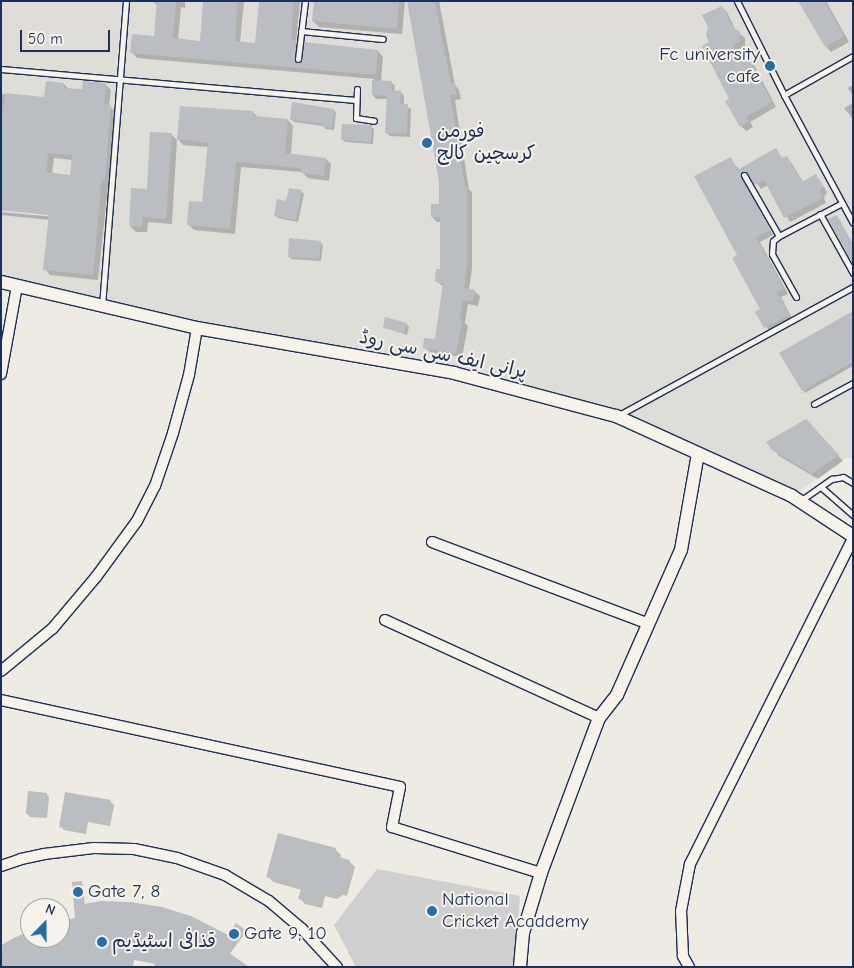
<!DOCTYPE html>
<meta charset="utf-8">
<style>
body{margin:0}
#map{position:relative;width:854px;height:968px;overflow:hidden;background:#eeebe2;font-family:"Comic Neue","Playpen Sans Arabic",sans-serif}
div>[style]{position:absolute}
.built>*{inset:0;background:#deddd8}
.green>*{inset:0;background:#cfcfcf}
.shadow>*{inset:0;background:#0003}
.building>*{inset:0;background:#babdc2}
.roads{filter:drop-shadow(1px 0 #1b2f5e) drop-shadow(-1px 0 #1b2f5e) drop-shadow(0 1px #1b2f5e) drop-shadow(0 -1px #1b2f5e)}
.service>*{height:5px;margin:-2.5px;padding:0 2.5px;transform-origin:2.5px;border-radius:2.5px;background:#f7f3e8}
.minor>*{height:10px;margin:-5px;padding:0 5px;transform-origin:5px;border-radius:5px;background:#f7f3e8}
.tertiary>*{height:12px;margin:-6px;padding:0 6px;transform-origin:6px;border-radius:6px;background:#f7f3e8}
.dots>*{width:14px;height:14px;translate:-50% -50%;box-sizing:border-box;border:2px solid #f7f3e8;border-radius:50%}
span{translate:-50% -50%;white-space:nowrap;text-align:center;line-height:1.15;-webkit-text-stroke:4px #f7f3e8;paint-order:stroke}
.poi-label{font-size:19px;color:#1b2f5e}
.right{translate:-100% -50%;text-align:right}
.left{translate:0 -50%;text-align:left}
.street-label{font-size:19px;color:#1b2f5e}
.frame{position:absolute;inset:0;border:2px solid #1b2f5e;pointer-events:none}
.north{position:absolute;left:20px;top:898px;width:50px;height:50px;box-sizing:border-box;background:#f7f3e8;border:1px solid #9fa5b1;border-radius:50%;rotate:22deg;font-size:14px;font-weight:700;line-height:20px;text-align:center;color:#1b2f5e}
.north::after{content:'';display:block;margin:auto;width:18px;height:22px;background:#1f6fb2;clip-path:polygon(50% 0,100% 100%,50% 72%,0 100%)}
.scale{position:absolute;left:20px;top:30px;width:90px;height:22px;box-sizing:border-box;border:2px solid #1b2f5e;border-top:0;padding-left:6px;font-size:15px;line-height:18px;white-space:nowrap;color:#1b2f5e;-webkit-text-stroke:4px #f7f3e8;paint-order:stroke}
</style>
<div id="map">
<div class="built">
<div style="clip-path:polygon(1px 1px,853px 1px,853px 460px,848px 457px,792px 496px,616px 416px,454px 373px,1px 285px)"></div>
</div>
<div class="green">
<div style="clip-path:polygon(377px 869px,520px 896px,515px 967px,356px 967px,334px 925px)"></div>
</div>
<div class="shadow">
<div style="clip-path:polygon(153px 1px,185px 1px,185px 8px,181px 7px,178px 40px,201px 42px,205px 1px,244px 1px,240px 43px,256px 45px,260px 1px,300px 1px,296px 43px,301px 48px,300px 64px,378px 51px,383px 57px,381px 82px,391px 82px,395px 86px,394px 92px,401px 92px,404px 96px,404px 105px,411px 109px,410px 137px,390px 136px,386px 133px,388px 99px,376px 99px,373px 95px,374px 79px,137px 58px,132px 52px,155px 38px,158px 7px)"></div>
<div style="clip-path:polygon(315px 1px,405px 1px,402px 34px,319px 27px,313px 21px)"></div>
<div style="clip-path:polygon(408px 1px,439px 1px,455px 85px,459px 90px,461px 99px,455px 100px,469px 190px,472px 192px,472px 269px,469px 290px,474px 291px,480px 296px,478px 306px,468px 304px,465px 323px,468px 326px,462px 357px,430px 352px,424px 347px,436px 341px,444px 287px,436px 281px,441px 271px,441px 222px,437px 222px,432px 217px,440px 206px,440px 180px)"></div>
<div style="clip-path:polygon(800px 1px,826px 1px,849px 42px,831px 52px,826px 46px)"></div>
<div style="clip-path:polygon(722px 7px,727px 12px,736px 31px,745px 38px,745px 46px,737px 50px,744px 63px,749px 60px,754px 65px,776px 107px,750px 122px,753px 127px,746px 131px,741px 126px,711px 43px)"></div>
<div style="clip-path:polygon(evenodd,64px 84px,69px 89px,84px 91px,105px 84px,111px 90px,109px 106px,116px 112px,98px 280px,50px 275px,45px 269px,50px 220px,1px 215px,1px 212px,55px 217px,55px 215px,1px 210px,1px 94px,45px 98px,64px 84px,54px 158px,72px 160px,71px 176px,52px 174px,54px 158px)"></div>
<div style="clip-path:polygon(853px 85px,853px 96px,848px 88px)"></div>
<div style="clip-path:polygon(853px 103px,853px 119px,844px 108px)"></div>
<div style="clip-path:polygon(315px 108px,334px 110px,336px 113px,334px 130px,326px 129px,323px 126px,294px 122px,292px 120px)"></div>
<div style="clip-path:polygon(253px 112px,258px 118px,288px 120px,293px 126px,291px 155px,326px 159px,331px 164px,329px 181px,308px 178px,302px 172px,241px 167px,235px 234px,194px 230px,188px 224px,203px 203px,208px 147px,183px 145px,178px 139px)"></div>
<div style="clip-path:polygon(371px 127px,374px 129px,373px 144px,345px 142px,343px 140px)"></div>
<div style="clip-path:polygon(171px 134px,177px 140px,172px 224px,148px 222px,147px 232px,136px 232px,130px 226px)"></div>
<div style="clip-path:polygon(776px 150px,783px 159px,786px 157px,791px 162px,803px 182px,816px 175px,827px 192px,824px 198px,826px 203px,790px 222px,768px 185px,761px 189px,751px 176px,745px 177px,744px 183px,773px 235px,760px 242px,788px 294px,781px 297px,793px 320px,770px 332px,757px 312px,762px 310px,739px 256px,730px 158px,739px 170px)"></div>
<div style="clip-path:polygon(301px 191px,304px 194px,298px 222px,278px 218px,275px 215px)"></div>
<div style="clip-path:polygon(320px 242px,323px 245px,321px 261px,291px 259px,289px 256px)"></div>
<div style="clip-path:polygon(853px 313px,853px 366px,805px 393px,781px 354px)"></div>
<div style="clip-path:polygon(406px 324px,409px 327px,407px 335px,384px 327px)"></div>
<div style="clip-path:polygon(809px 424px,843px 461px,818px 479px,779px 456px,773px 449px)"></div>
<div style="clip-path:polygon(46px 794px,49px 797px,47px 818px,30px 817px,27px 814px)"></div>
<div style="clip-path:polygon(110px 801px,114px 805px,110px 826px,88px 822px,86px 834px,64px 830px,60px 826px)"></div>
<div style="clip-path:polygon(335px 849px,341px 855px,340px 859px,349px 861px,355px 867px,347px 896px,343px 895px,337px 899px,325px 896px,322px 908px,305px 904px,300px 898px,302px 890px,273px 882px,268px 876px)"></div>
<div style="clip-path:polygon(82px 883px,85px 905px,228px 936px,236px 925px,246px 932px,229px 955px,156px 964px,134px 960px,133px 967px,1px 967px,30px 932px,30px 938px,60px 938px,60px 924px,77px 919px)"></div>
</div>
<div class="building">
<div style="clip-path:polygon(157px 1px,176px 1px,173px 38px,200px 41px,203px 1px,238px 1px,235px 41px,255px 43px,259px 1px,294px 1px,291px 40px,296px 41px,295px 62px,302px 61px,304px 42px,378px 50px,376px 75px,130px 53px,132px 34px,154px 36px)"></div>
<div style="clip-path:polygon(314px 1px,399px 1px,397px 29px,312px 21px)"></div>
<div style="clip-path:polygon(407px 1px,435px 1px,451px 84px,454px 83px,456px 94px,450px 95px,465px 186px,467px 186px,467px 263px,464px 288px,475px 290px,473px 301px,463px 300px,460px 319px,463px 319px,456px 353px,423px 348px,424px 338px,435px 339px,443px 283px,435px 282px,436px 269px,440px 269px,440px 217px,431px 217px,431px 204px,439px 204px,439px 181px)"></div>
<div style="clip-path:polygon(798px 1px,824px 1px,844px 36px,825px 47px)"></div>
<div style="clip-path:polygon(722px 6px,733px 27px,740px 32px,740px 41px,733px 45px,742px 62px,749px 59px,772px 102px,746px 117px,749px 121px,740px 127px,725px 101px,729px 99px,702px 46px,709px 42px,706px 35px,708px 27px,702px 15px)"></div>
<div style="clip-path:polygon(372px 80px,392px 81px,391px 90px,401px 91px,400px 104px,408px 104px,407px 134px,385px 133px,387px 96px,372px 95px)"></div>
<div style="clip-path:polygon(evenodd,46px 81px,64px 83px,64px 88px,82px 89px,83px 81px,106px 83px,104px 104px,111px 105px,105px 179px,102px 179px,93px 275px,43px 270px,49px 215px,1px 210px,1px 126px,5px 93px,44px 97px,46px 81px,48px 153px,72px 155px,70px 175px,46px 172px,48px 153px)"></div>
<div style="clip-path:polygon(292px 102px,334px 109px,332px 128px,322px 127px,322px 124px,290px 120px)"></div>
<div style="clip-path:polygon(180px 106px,253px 111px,253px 116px,288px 119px,285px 153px,326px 158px,324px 176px,301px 173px,301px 168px,236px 162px,230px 229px,187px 225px,189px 201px,202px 202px,208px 143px,177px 139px)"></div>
<div style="clip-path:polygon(342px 124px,372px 125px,371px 142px,341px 140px)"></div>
<div style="clip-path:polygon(150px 132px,172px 133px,166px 219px,142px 217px,142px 227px,129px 226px,131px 188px,147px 189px)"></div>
<div style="clip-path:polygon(776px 148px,782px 158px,787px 156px,802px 182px,816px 174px,823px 186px,820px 192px,823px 198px,784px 218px,764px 180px,755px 185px,747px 172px,740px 173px,770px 230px,756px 237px,784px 289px,777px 292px,790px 315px,764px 328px,755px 312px,760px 309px,732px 258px,737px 255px,694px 176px,731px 157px,737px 170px)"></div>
<div style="clip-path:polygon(289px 188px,302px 190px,296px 220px,274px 216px,277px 199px,286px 201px)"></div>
<div style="clip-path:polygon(837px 215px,853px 244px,853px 264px,828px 219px)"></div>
<div style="clip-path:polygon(289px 238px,321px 241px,319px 259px,288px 257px)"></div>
<div style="clip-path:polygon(853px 311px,853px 362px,802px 391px,779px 353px)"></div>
<div style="clip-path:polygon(385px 317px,407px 323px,404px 333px,383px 328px)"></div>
<div style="clip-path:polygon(806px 419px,839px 455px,812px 474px,772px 450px,766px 442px)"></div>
<div style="clip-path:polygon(28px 791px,47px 793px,45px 816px,26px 814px)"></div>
<div style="clip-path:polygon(65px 792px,111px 800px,106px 822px,84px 818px,82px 831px,59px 827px)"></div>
<div style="clip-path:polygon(278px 833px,336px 848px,334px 856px,350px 860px,342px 891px,337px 890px,330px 894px,320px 891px,317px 903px,298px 899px,302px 886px,266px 877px)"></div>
<div style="clip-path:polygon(82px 881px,84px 904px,101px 901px,130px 902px,162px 907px,191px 916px,228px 935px,236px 923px,244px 929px,228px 952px,249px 967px,154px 967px,155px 963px,133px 958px,132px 967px,1px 967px,1px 945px,16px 937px,30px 931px,30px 938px,60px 938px,60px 922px,75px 918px,72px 882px)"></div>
</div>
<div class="roads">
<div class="service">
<div style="left:737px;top:1px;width:105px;rotate:63.4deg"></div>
<div style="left:784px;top:95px;width:145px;rotate:61.7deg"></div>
<div style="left:301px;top:31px;width:82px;rotate:5.6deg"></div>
<div style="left:298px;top:59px;width:58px;rotate:-83.1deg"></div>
<div style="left:1px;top:69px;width:356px;rotate:5deg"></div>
<div style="left:357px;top:89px;width:29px;rotate:92deg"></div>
<div style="left:356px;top:118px;width:18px;rotate:9deg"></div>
<div style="left:784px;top:95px;width:79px;rotate:-29.5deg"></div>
<div style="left:744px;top:175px;width:70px;rotate:60.2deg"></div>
<div style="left:820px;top:214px;width:68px;rotate:60.8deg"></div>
<div style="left:796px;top:297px;width:49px;rotate:-119.2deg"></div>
<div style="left:772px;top:254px;width:13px;rotate:-86deg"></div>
<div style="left:773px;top:241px;width:8px;rotate:-40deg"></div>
<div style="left:779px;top:236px;width:71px;rotate:-27.6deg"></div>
<div style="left:102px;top:306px;width:306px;rotate:-85.5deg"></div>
<div style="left:814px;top:404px;width:44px;rotate:-28.3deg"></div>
<div style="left:619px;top:415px;width:267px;rotate:-28.7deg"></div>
<div style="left:821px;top:487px;width:43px;rotate:41.2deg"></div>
<div style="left:800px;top:501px;width:39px;rotate:-35deg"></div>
<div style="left:832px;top:479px;width:11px;rotate:-10deg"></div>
<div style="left:843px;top:477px;width:12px;rotate:31deg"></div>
</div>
<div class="minor">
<div style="left:1px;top:374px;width:89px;rotate:-79.7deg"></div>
<div style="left:432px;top:542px;width:232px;rotate:20.7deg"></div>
<div style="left:385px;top:620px;width:235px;rotate:24.6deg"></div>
<div style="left:1px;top:671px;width:67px;rotate:-39.6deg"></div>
<div style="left:53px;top:628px;width:67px;rotate:-49.9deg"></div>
<div style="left:96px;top:577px;width:69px;rotate:-53.8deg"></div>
<div style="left:137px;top:521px;width:39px;rotate:-63deg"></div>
<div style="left:155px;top:486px;width:56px;rotate:-71.2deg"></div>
<div style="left:173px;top:433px;width:60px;rotate:-74.6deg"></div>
<div style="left:189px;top:375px;width:48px;rotate:-80.3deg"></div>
<div style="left:1px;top:700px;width:408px;rotate:12.3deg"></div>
<div style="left:400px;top:787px;width:41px;rotate:101.3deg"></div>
<div style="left:392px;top:827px;width:156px;rotate:17.2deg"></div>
<div style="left:1px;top:866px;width:21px;rotate:-19deg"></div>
<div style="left:21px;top:859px;width:24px;rotate:-12deg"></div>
<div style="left:44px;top:854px;width:50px;rotate:-6.8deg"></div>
<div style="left:94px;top:848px;width:40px;rotate:1.4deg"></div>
<div style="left:134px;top:849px;width:44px;rotate:11.8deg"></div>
<div style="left:177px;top:858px;width:51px;rotate:19.5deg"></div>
<div style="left:225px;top:875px;width:51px;rotate:30.6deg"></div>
<div style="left:269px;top:901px;width:43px;rotate:40.3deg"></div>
<div style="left:302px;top:929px;width:52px;rotate:47.4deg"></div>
<div style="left:689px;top:967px;width:13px;rotate:-119deg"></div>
<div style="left:683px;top:956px;width:45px;rotate:-92.5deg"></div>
<div style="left:681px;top:911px;width:48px;rotate:-79.2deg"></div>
<div style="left:690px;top:864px;width:364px;rotate:-63.4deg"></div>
</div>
<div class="tertiary">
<div style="left:1px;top:282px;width:201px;rotate:13.2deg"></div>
<div style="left:197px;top:328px;width:261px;rotate:9.9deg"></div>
<div style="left:454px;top:373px;width:168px;rotate:14.9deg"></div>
<div style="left:616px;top:416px;width:193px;rotate:24.4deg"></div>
<div style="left:792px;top:496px;width:73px;rotate:33.3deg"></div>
<div style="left:520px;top:967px;width:34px;rotate:-85deg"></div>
<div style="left:523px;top:933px;width:63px;rotate:-73.3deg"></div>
<div style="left:541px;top:873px;width:165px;rotate:-69.5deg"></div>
<div style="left:599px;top:718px;width:29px;rotate:-52deg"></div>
<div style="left:617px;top:695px;width:158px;rotate:-66.2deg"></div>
<div style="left:681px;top:550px;width:97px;rotate:-80deg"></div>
</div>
</div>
<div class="dots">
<div style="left:770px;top:66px;background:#1f6fb2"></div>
<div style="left:427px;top:143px;background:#1f6fb2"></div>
<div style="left:78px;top:892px;background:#1f6fb2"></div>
<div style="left:432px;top:911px;background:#1f6fb2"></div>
<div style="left:234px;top:934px;background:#1f6fb2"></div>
<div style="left:102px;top:942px;background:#1f6fb2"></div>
</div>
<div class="poi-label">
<span class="right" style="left:760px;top:66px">Fc university<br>cafe</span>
<span class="left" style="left:437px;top:143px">فورمن<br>کرسچین کالج</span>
<span class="left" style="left:88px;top:892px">Gate 7, 8</span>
<span class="left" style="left:442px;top:911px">National<br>Cricket Acaddemy</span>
<span class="left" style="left:244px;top:934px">Gate 9, 10</span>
<span class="left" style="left:112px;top:942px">قذافی اسٹیڈیم</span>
</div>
<div class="street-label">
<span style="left:443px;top:355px;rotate:12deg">پرانی ایف سی سی روڈ</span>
</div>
<div class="frame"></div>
<div class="north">N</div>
<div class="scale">50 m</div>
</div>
